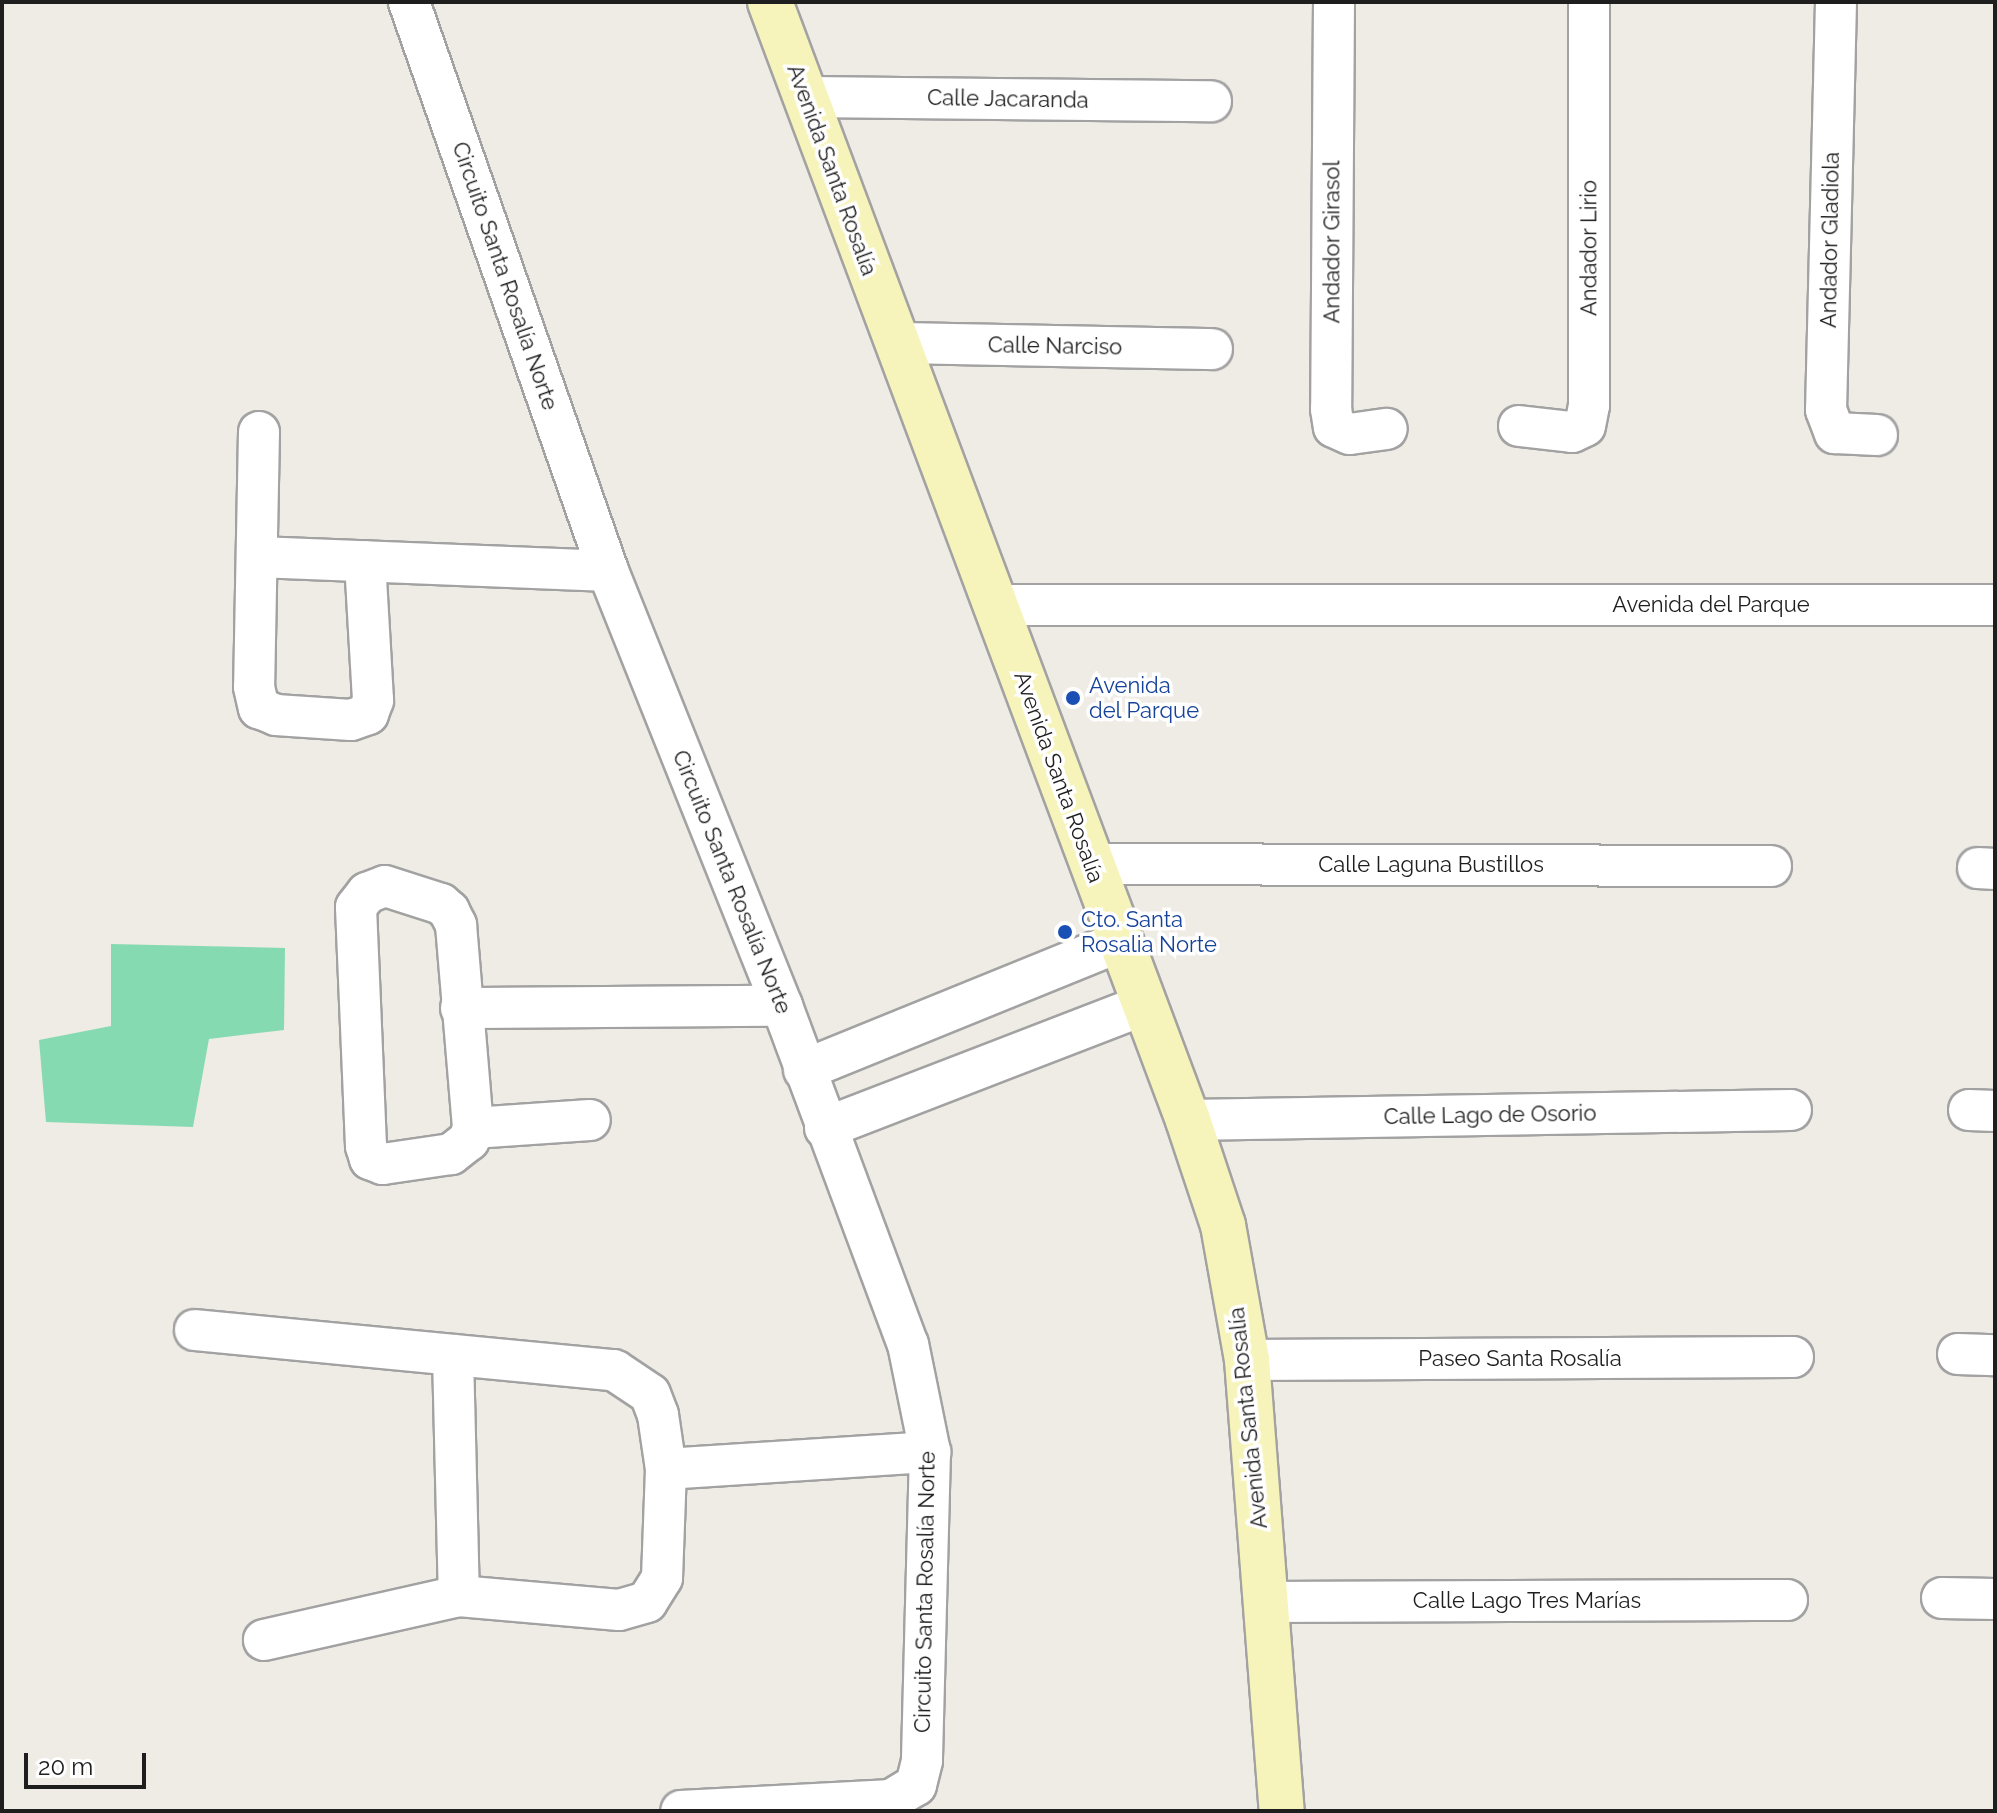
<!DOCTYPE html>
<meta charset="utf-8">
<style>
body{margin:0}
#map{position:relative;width:1997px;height:1813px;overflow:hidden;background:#efebe5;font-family:Raleway,sans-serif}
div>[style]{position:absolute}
.pitch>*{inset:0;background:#86dab2}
.roads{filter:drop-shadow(2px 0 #a2a2a2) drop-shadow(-2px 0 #a2a2a2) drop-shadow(0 2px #a2a2a2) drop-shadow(0 -2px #a2a2a2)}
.street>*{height:40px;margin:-20px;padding:0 20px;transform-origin:20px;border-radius:20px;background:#fff}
.secondary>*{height:44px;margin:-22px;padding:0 22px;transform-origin:22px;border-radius:22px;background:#f7f4bb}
.dots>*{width:22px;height:22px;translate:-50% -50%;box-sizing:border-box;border:4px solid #fff;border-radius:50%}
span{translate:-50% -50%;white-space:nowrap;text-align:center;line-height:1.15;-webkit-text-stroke:7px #fff;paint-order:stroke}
.street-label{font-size:22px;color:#1e1e1e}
.transit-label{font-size:22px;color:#164399}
.left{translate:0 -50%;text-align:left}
.frame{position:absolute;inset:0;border:4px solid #1e1e1e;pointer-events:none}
.scale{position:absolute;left:24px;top:1753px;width:122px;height:36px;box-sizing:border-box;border:4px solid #1e1e1e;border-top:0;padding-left:10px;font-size:24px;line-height:28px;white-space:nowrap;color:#1e1e1e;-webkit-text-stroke:6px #fff;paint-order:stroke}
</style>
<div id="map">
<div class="pitch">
<div style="clip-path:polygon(111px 944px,285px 948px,284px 1030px,209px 1039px,193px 1127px,46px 1122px,39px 1040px,111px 1026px)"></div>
</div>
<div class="roads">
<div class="street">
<div style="left:409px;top:2px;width:603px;rotate:70.72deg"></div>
<div style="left:608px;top:571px;width:469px;rotate:68.2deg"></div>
<div style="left:782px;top:1006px;width:361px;rotate:69.6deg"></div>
<div style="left:908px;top:1344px;width:110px;rotate:78.5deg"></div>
<div style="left:930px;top:1452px;width:309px;rotate:91.5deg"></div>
<div style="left:922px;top:1761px;width:25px;rotate:104deg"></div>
<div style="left:916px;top:1785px;width:29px;rotate:149deg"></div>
<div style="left:891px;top:1800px;width:210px;rotate:177deg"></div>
<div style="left:1334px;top:2px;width:407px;rotate:90.4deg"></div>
<div style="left:1331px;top:409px;width:18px;rotate:81deg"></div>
<div style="left:1334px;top:427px;width:17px;rotate:24deg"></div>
<div style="left:1350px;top:434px;width:37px;rotate:-8deg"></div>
<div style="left:1836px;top:2px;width:408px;rotate:91.4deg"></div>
<div style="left:1826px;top:410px;width:25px;rotate:69deg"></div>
<div style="left:1835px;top:433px;width:42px;rotate:2.7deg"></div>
<div style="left:805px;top:97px;width:406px;rotate:0.6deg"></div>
<div style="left:897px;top:343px;width:315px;rotate:1.1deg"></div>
<div style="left:1519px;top:426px;width:53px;rotate:6.5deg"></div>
<div style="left:1572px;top:432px;width:14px;rotate:-25deg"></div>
<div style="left:1585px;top:426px;width:21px;rotate:-79deg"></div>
<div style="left:1589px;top:405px;width:403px;rotate:-90deg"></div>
<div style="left:259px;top:432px;width:255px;rotate:91.1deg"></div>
<div style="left:254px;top:687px;width:22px;rotate:77deg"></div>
<div style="left:259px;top:708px;width:18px;rotate:22deg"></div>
<div style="left:276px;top:715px;width:75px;rotate:3.8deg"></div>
<div style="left:351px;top:720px;width:18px;rotate:-19deg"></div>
<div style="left:368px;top:714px;width:15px;rotate:-70deg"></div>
<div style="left:373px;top:700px;width:139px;rotate:-93.3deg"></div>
<div style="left:259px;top:557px;width:349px;rotate:2.3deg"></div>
<div style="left:996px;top:605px;width:999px"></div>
<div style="left:1092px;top:864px;width:679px;rotate:0.17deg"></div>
<div style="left:1978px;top:868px;width:17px;rotate:3deg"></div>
<div style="left:385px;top:886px;width:59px;rotate:17.8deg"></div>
<div style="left:441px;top:904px;width:11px;rotate:41deg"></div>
<div style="left:449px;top:911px;width:16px;rotate:63deg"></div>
<div style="left:456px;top:925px;width:204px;rotate:85.2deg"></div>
<div style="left:473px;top:1128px;width:13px;rotate:108deg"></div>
<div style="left:469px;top:1140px;width:23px;rotate:142deg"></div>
<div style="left:451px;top:1154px;width:69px;rotate:171.6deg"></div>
<div style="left:383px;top:1164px;width:14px;rotate:-159deg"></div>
<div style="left:370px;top:1159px;width:14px;rotate:-107deg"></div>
<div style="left:366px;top:1146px;width:239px;rotate:-92.4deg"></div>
<div style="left:356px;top:907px;width:18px;rotate:-52deg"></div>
<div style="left:367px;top:893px;width:19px;rotate:-21deg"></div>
<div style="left:461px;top:1008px;width:321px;rotate:-0.4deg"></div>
<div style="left:804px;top:1070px;width:342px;rotate:-22.1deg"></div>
<div style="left:1969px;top:1110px;width:26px;rotate:2deg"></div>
<div style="left:1188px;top:1120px;width:603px;rotate:-0.95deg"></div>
<div style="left:473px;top:1128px;width:117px;rotate:-3.9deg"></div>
<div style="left:825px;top:1128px;width:342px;rotate:-21.1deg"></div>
<div style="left:195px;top:1330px;width:421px;rotate:5.5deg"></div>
<div style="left:614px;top:1370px;width:43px;rotate:33.7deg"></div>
<div style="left:650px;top:1394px;width:22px;rotate:69deg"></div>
<div style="left:658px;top:1415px;width:55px;rotate:81.6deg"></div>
<div style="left:666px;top:1469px;width:109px;rotate:92.1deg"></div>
<div style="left:662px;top:1578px;width:28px;rotate:122deg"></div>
<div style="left:647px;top:1602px;width:29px;rotate:164deg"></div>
<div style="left:619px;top:1610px;width:161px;rotate:-175deg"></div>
<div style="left:459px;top:1596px;width:200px;rotate:167.3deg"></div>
<div style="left:1958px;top:1354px;width:37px;rotate:2deg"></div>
<div style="left:453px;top:1355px;width:241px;rotate:88.6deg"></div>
<div style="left:1247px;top:1360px;width:546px;rotate:-0.31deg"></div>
<div style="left:666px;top:1469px;width:265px;rotate:-3.7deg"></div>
<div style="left:1942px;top:1598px;width:53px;rotate:1.1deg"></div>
<div style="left:1266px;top:1602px;width:521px;rotate:-0.22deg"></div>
</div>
<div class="secondary">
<div style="left:770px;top:2px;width:1194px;rotate:69.5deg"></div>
<div style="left:1188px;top:1120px;width:111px;rotate:71.6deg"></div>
<div style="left:1223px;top:1225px;width:137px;rotate:79.9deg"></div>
<div style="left:1247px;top:1360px;width:452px;rotate:85.6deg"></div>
</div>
</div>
<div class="dots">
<div style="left:1073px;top:698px;background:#1a4fb4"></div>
<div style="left:1065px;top:932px;background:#1a4fb4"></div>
</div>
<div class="street-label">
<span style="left:1008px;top:99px;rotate:1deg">Calle Jacaranda</span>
<span style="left:832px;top:170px;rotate:70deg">Avenida Santa Rosalía</span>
<span style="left:1830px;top:240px;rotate:-89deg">Andador Gladiola</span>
<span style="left:1332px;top:242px;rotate:-90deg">Andador Girasol</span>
<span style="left:1589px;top:248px;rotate:-90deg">Andador Lirio</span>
<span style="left:505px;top:276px;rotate:71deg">Circuito Santa Rosalía Norte</span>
<span style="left:1055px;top:346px;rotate:1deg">Calle Narciso</span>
<span style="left:1711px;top:605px">Avenida del Parque</span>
<span style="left:1059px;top:777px;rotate:70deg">Avenida Santa Rosalía</span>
<span style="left:1431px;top:865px">Calle Laguna Bustillos</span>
<span style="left:732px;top:882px;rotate:68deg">Circuito Santa Rosalía Norte</span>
<span style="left:1490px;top:1115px;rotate:-1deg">Calle Lago de Osorio</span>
<span style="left:1520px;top:1359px">Paseo Santa Rosalía</span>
<span style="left:1248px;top:1418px;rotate:-96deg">Avenida Santa Rosalía</span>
<span style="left:925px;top:1592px;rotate:-89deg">Circuito Santa Rosalía Norte</span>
<span style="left:1527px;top:1601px">Calle Lago Tres Marías</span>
</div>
<div class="transit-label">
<span class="left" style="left:1089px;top:698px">Avenida<br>del Parque</span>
<span class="left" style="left:1081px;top:932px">Cto. Santa<br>Rosalia Norte</span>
</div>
<div class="frame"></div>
<div class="scale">20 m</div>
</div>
